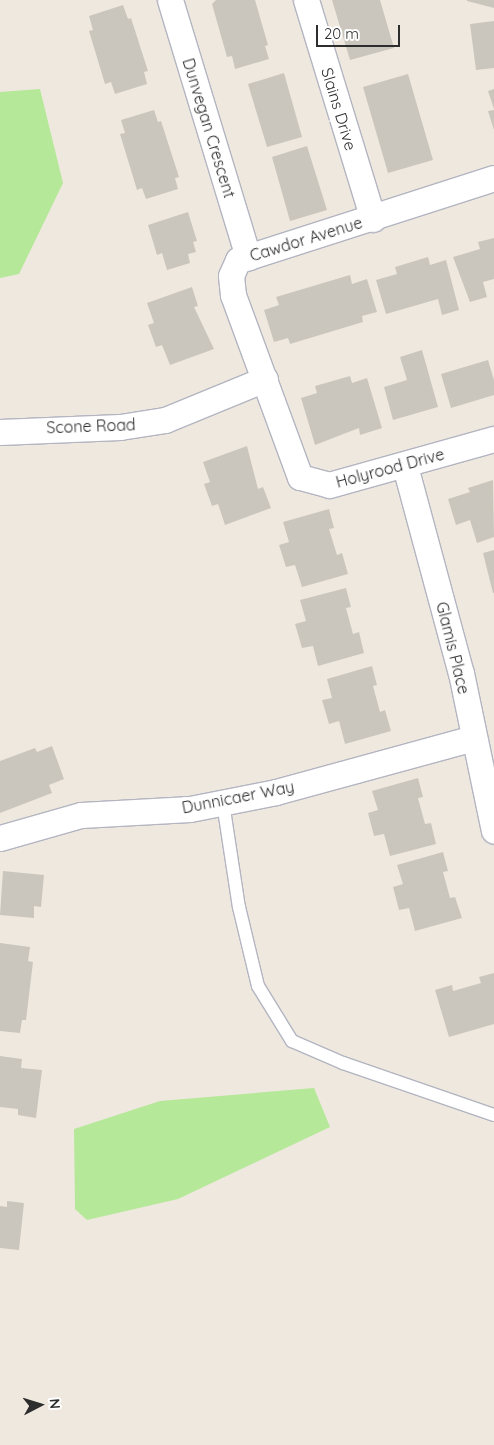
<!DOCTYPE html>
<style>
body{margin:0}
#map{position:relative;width:494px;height:1445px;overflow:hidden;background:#efe8df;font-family:Quicksand,sans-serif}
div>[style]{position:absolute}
.green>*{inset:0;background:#b5e898}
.building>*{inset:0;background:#cbc6bd}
.roads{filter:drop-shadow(1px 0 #b3b5c1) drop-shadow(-1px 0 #b3b5c1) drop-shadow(0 1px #b3b5c1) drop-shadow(0 -1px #b3b5c1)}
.service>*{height:12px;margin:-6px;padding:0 6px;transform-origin:6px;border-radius:6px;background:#fff}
.minor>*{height:25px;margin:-12.5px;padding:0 12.5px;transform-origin:12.5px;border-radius:12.5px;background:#fff}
span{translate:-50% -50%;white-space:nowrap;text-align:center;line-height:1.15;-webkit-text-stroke:5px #fff;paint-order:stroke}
.street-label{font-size:16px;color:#2d2d2d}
.north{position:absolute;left:15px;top:1380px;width:50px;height:50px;-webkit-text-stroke:4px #fff;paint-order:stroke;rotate:85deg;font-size:14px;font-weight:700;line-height:20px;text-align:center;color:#2d2d2d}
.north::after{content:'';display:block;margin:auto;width:18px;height:22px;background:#2d2d2d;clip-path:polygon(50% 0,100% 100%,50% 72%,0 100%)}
.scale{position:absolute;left:316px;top:25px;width:84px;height:22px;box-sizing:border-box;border:2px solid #2d2d2d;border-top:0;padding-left:6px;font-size:15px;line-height:18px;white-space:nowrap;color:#2d2d2d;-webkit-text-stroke:4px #fff;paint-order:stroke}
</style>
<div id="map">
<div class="green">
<div style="clip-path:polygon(40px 89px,63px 183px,19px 274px,0 278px,0 92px)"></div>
<div style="clip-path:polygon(314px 1088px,330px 1127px,178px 1199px,87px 1220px,75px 1209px,74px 1129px,160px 1101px)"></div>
</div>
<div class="building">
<div style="clip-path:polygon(216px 0,255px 0,268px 45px,265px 46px,269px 59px,235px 69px,232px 56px,227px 57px,212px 4px)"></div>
<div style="clip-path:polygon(332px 0,380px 0,394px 48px,350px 60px)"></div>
<div style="clip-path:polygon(467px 0,494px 0,494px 8px,467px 1px)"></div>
<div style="clip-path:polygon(123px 5px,128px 19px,131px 18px,148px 71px,144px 72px,147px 84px,115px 94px,111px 82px,105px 84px,89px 31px,93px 30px,89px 16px)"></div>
<div style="clip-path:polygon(494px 21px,494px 68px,476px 70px,470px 24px)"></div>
<div style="clip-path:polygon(284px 73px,302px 137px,267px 147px,248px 84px)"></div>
<div style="clip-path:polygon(408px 74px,433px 160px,388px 173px,363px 87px)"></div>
<div style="clip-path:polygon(494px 89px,494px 109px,488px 91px)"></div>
<div style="clip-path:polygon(154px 110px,158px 122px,161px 121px,179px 177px,175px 178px,178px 189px,146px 199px,142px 188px,137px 190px,120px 134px,125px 133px,121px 120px)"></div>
<div style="clip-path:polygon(494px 110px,494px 130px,488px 111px)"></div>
<div style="clip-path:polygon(307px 146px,327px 210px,290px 221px,272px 157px)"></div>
<div style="clip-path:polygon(188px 212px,197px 241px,193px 242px,196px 252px,188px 254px,190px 263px,167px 270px,162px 253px,157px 255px,148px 225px)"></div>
<div style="clip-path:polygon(494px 238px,494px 279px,483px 282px,487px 297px,470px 302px,453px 257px,480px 249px,478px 242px)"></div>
<div style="clip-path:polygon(428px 257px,430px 265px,446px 260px,459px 310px,442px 315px,438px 299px,386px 314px,376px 280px,397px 274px,395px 267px)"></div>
<div style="clip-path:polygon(350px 275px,352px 284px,367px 279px,377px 312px,362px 316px,363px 322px,290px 344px,288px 338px,274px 342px,264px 310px,279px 305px,276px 297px)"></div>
<div style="clip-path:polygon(192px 287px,198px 306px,194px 307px,214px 349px,170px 365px,162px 345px,156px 347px,148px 325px,154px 323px,147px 303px)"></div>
<div style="clip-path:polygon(422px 350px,438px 407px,393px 420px,384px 387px,407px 380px,400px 357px)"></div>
<div style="clip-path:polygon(488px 360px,494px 380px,494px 395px,451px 408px,441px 374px)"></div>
<div style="clip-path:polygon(350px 376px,352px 383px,367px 378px,382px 428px,360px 435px,359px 428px,315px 445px,301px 398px,317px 393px,315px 386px)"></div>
<div style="clip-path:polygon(247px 446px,258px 489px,263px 487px,271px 508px,225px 525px,218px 504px,212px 506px,204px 484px,210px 482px,203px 462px)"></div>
<div style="clip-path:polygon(493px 480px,494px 537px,477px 543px,470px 520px,456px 525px,448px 499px,470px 492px,468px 488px)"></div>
<div style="clip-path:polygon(329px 509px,334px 528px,329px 529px,337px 555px,342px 553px,348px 574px,302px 587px,295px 565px,286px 567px,279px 545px,289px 542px,283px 522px)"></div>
<div style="clip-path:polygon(494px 550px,494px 593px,493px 593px,483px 553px)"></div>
<div style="clip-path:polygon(346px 588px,351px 607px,346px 608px,353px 634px,359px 632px,364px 653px,318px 666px,313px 646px,302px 648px,295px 624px,306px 621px,300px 600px)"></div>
<div style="clip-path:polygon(372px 666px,377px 685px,373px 686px,380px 712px,385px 710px,391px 731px,345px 744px,339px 721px,329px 724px,322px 700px,332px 698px,327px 679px)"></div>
<div style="clip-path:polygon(52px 746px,64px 779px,49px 785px,52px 793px,0 813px,0 761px,35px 748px,37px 752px)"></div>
<div style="clip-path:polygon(418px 778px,423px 797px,418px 798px,425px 824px,431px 823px,436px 844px,390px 856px,384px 834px,374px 836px,368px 813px,378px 810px,372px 791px)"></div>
<div style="clip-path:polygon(443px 852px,448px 871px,443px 872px,450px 898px,455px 897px,462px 918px,415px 931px,409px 908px,399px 910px,393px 887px,403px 884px,397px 865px)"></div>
<div style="clip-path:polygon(3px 871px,44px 875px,41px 907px,34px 906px,34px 918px,0 915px)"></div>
<div style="clip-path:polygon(0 943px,30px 947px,28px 961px,33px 962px,26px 1020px,22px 1020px,20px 1033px,0 1031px)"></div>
<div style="clip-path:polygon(494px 973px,494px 1024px,449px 1037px,435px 990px,452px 985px,453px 991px,481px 983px,479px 977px)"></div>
<div style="clip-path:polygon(0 1056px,22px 1059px,21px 1068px,42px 1070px,36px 1118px,18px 1115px,18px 1109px,0 1107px)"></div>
<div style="clip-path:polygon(7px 1201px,24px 1203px,19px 1250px,0 1248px,0 1206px,7px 1207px)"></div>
</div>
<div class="roads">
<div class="service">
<div style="left:223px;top:803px;width:105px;rotate:81.3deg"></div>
<div style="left:239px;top:907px;width:81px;rotate:76.5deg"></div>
<div style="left:258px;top:986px;width:65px;rotate:58.3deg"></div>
<div style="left:292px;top:1041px;width:56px;rotate:23.3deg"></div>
<div style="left:343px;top:1063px;width:160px;rotate:19deg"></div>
</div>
<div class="minor">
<div style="left:170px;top:0;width:269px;rotate:73.1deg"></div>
<div style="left:306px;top:0;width:229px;rotate:73deg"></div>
<div style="left:494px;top:178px;width:269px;rotate:162.2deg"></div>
<div style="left:238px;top:260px;width:17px;rotate:114deg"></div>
<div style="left:231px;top:276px;width:19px;rotate:84deg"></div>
<div style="left:233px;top:295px;width:194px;rotate:69.8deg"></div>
<div style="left:300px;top:477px;width:30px;rotate:15deg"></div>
<div style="left:329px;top:485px;width:171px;rotate:-15.6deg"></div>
<div style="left:0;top:432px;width:120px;rotate:-2.4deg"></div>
<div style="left:120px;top:427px;width:46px;rotate:-8.8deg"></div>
<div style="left:165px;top:420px;width:108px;rotate:-22.3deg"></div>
<div style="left:405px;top:466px;width:214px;rotate:74.9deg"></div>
<div style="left:461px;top:673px;width:161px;rotate:78.2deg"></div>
<div style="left:0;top:838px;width:84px;rotate:-15.9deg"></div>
<div style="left:81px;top:815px;width:109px;rotate:-3.2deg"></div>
<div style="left:190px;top:809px;width:88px;rotate:-11.2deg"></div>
<div style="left:276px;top:792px;width:205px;rotate:-15.3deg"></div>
</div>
</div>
<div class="street-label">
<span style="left:339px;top:109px;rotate:73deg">Slains Drive</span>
<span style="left:209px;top:128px;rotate:73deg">Dunvegan Crescent</span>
<span style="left:306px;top:239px;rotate:-17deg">Cawdor Avenue</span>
<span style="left:91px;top:426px;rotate:-2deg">Scone Road</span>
<span style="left:390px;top:468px;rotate:-15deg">Holyrood Drive</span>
<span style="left:453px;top:648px;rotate:76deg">Glamis Place</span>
<span style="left:238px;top:797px;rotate:-11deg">Dunnicaer Way</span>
</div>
<div class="north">N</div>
<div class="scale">20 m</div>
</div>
